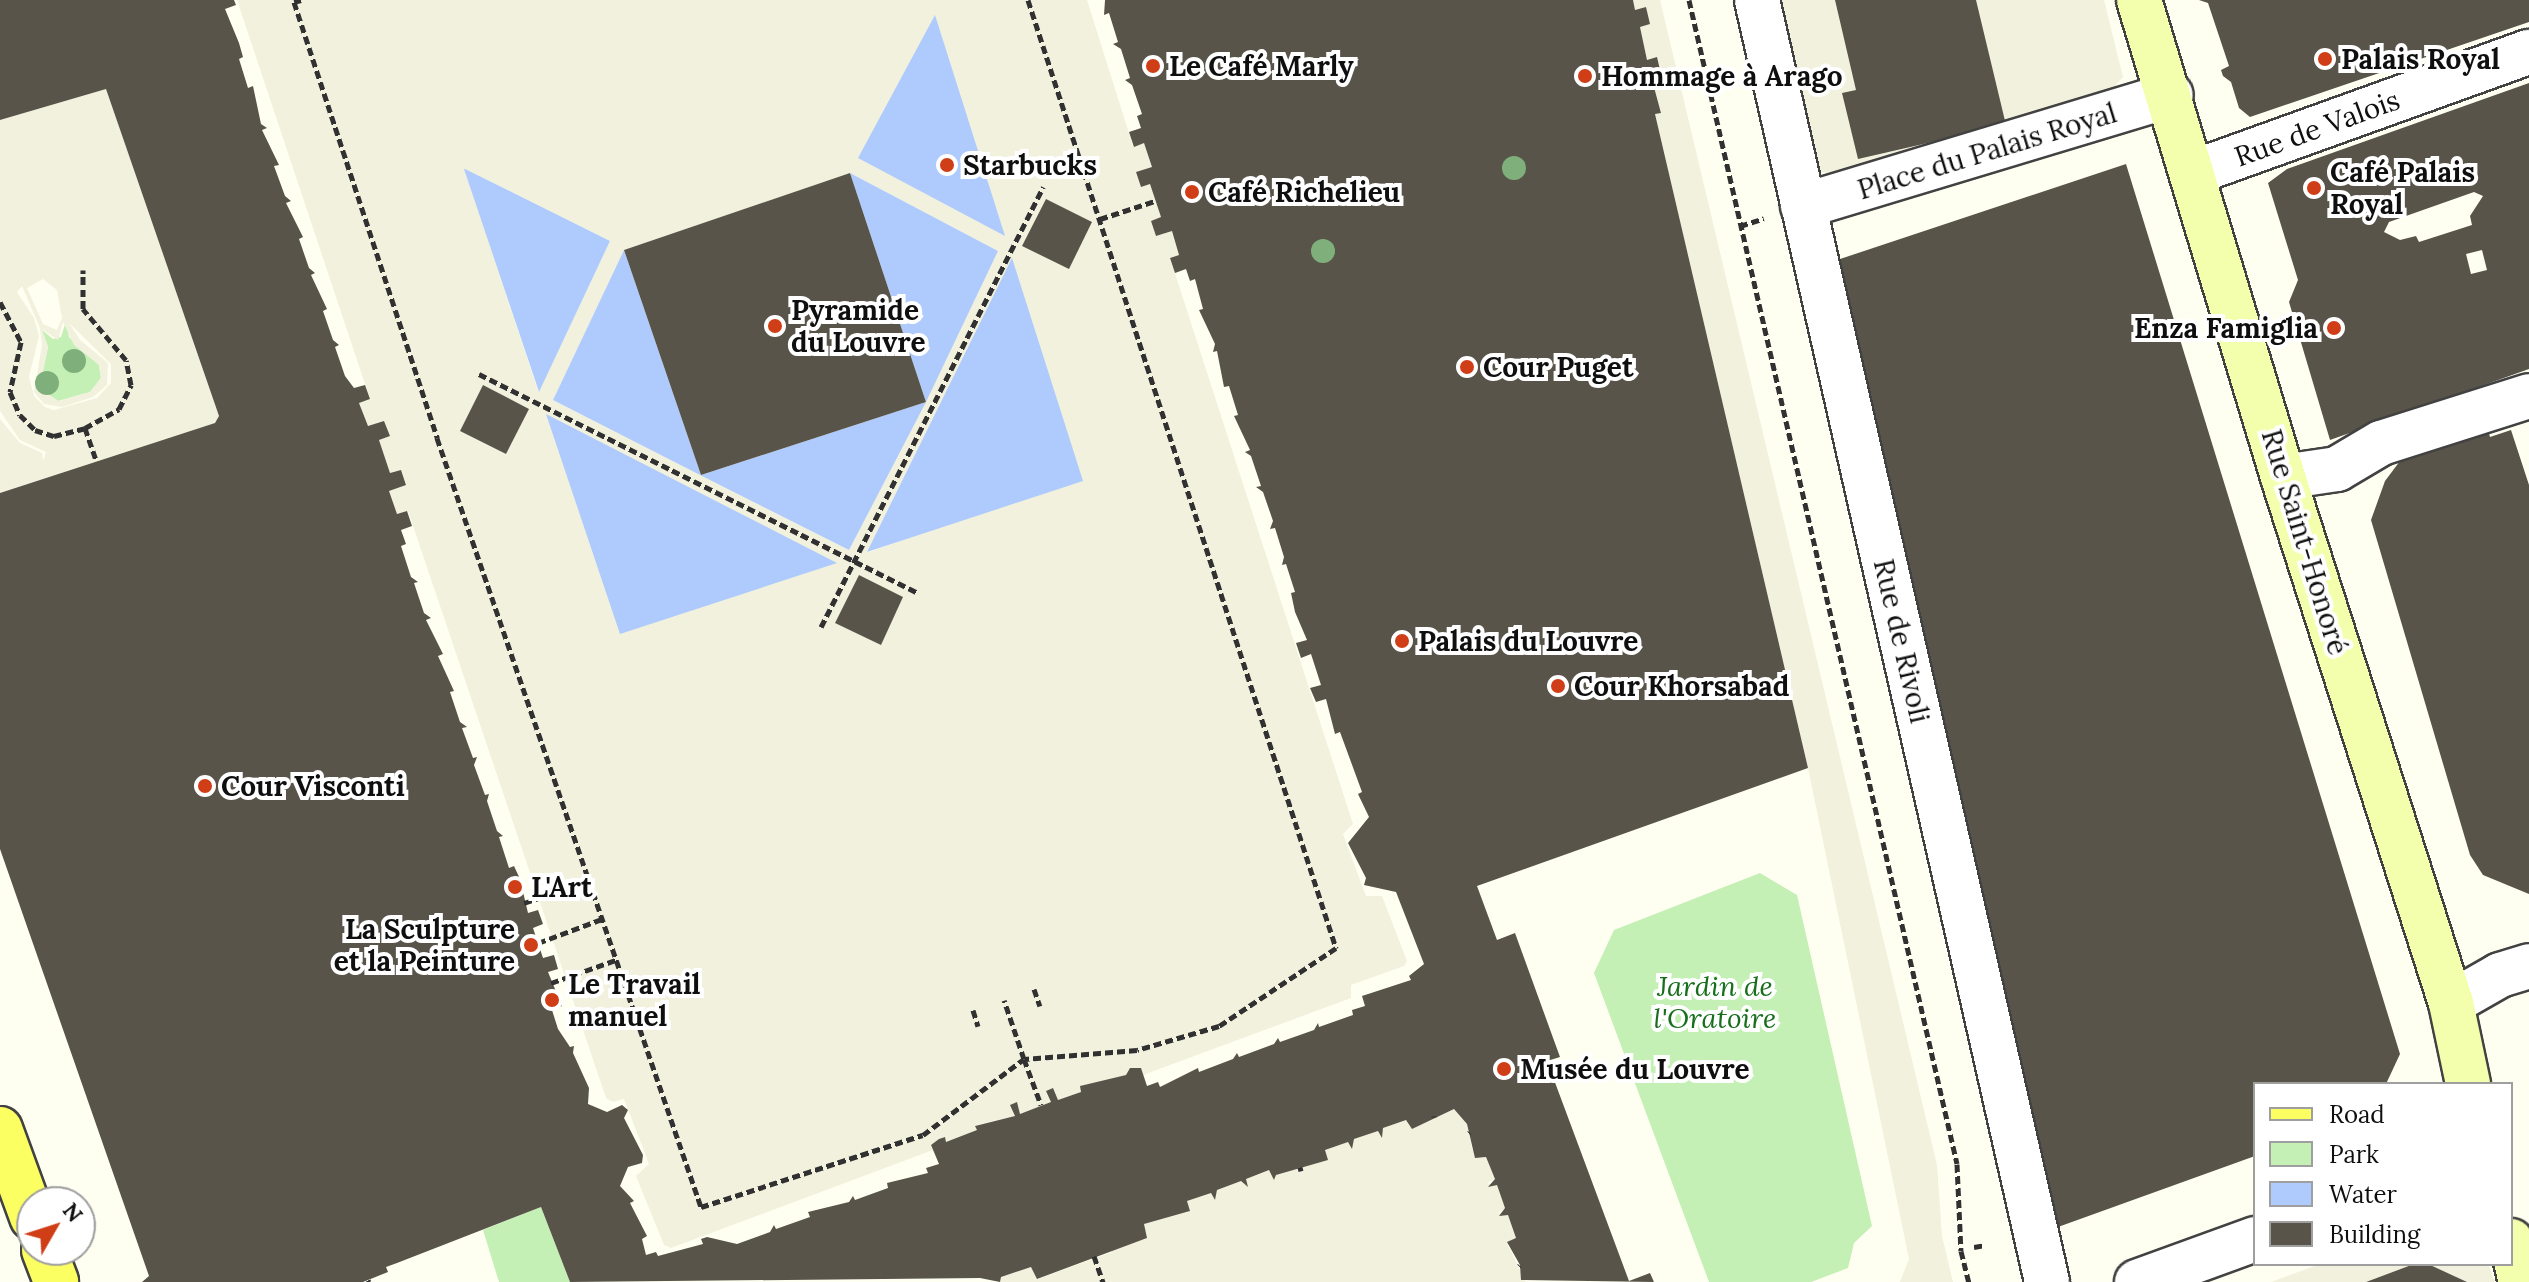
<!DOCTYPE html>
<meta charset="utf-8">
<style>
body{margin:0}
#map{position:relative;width:2529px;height:1282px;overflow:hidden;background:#fefff1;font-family:Lora,serif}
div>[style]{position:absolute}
.green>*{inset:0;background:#c4efb5}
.plaza>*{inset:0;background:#f1f1de}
.water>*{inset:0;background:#afcbfd}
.building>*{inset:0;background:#59544a}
.path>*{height:5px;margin-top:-2.5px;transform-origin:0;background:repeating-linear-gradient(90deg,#313131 0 8px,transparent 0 12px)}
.roads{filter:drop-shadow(2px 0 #424242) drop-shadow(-2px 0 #424242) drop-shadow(0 2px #424242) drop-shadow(0 -2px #424242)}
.street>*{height:44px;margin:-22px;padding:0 22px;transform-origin:22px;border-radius:22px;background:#fff}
.secondary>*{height:44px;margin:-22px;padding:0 22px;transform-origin:22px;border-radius:22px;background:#f3ffac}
.primary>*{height:44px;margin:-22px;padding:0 22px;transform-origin:22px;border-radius:22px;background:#fcff61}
.trees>*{width:24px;height:24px;margin:-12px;border-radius:50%;background:#7fb07c}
.dots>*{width:22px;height:22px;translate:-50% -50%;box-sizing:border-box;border:4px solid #fff;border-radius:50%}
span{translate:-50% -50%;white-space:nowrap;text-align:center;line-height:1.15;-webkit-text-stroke:8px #fff;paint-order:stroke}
.poi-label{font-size:28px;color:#0f0f0f;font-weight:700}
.left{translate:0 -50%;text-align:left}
.right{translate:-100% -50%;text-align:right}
.street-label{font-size:28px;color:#0f0f0f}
.park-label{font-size:28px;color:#176f1c;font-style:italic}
.legend{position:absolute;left:2253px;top:1082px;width:260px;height:184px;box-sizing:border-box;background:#fff;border:2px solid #9f9f9f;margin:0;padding:10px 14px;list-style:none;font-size:24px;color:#0f0f0f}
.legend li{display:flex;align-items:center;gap:16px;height:40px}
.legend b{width:40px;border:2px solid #9f9f9f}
.north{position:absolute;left:16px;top:1186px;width:80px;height:80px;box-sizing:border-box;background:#fff;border:2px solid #9f9f9f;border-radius:50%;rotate:51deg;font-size:22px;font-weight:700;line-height:32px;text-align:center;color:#0f0f0f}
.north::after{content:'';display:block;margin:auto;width:28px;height:36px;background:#cf3e17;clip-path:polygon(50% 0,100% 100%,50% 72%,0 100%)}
</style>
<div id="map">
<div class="green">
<div style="clip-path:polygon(66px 321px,69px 337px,99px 365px,101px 378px,90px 392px,58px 401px,39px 388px,48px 347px,41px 329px,53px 339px,61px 337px)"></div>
<div style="clip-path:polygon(1760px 873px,1797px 895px,1872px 1226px,1854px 1243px,1848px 1268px,1811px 1282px,1709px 1282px,1594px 973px,1614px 930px)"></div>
<div style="clip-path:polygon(541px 1207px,570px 1282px,499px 1282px,483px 1230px)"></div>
</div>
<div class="plaza">
<div style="clip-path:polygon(evenodd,237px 0,1087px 0,1133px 146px,1144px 143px,1152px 167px,1136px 172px,1141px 187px,1150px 184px,1161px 217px,1151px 221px,1156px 236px,1172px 231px,1179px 255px,1170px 258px,1353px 824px,1343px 834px,1366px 896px,1382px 896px,1407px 961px,1404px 966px,1351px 985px,1351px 998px,1143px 1075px,1141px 1068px,1129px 1069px,1126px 1075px,1081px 1086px,1081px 1092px,1058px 1100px,1053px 1089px,1047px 1090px,1051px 1102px,1020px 1114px,1017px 1103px,1011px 1104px,1015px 1116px,976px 1125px,977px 1130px,946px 1142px,944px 1137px,931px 1145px,933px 1150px,671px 1248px,664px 1245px,636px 1176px,649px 1164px,624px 1099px,613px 1102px,606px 1098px,408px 511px,397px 514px,389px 491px,406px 484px,401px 470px,390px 473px,379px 440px,390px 436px,384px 422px,368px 426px,359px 403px,370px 399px,237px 0,465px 170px,610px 241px,539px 391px,538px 391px,465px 170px,237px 0,850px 173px,998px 251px,849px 550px,553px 400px,624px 250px,850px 173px,237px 0,1046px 199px,1092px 222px,1069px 269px,1046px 199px,237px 0,1012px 260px,936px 528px,869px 552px,868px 551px,1012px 260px,237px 0,483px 385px,529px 409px,506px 454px,460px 431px,483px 385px,237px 0,859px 575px,903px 597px,881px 644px,835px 623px,859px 575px)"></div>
<div style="clip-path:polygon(1633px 0,1660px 0,1937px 1165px,1942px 1236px,1953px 1282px,1900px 1282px,1909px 1259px,1808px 768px,1655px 114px,1661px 112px,1651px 76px,1661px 73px,1657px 58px,1647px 60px,1640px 27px,1650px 24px,1646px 8px,1635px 10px)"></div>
<div style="clip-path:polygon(1771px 0,2104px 0,2123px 77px,2107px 95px,1842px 174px,1808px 171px)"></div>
<div style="clip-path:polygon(evenodd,106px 89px,219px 416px,215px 423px,0 493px,0 419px,20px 443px,42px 453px,43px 461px,46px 452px,20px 440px,0 411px,0 120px,106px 89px,43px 279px,57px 290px,62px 318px,57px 330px,43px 324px,27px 288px,43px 279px,106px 89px,22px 286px,40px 328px,42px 345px,34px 392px,44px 404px,62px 407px,93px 397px,107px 385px,108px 363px,80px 340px,69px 323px,111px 364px,111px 383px,97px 398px,54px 410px,45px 407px,34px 396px,29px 377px,39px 336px,34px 318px,17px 292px,22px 286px,106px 89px,63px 322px,74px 345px,99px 365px,101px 378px,90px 392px,58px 401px,40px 388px,48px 347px,42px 329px,58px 340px,63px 322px)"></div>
<div style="clip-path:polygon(1454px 1109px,1467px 1124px,1472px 1148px,1481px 1158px,1486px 1157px,1495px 1179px,1487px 1183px,1497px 1185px,1505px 1208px,1498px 1213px,1508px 1215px,1516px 1238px,1507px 1243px,1526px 1282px,1000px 1282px,1001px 1277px,1031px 1267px,1038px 1279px,1112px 1252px,1111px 1248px,1146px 1239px,1144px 1224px,1189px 1212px,1187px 1201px,1211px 1193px,1215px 1200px,1217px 1190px,1241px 1181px,1248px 1187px,1246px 1179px,1269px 1170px,1275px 1180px,1276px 1175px,1327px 1160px,1325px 1150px,1348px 1142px,1352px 1149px,1354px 1139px,1378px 1131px,1382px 1138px,1383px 1128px,1406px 1120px,1412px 1129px)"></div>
<div style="clip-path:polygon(2320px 1264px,2414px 1264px,2365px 1282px,2271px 1282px)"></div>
<div style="clip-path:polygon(2428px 1264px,2488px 1264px,2495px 1282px,2467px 1282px)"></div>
</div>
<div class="water">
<div style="clip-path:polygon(935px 15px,1005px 236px,858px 158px)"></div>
<div style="clip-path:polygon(465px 169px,610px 241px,539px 392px,464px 169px)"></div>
<div style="clip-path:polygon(850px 173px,998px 251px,926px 402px,849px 550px,700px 475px,553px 400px,624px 250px,701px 475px,926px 402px)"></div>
<div style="clip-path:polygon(1012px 258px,1083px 481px,867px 552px)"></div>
<div style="clip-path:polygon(546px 414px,837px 563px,620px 634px)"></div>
</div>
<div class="building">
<div style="clip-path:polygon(0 0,234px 0,236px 5px,225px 9px,239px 43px,243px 57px,239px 59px,248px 88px,253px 86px,261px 124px,267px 128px,262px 130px,279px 165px,274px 166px,285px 196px,291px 201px,286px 203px,303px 237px,299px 239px,309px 268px,315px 273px,311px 275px,327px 309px,323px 311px,333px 340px,339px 345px,335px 347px,345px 376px,354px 388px,365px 385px,370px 399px,359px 403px,368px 426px,384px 421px,390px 436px,379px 440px,390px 473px,401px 470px,406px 485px,389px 491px,397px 514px,407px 511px,412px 526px,401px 530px,406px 544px,401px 546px,411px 577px,418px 582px,414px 583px,424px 613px,431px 618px,426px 620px,443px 654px,438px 656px,454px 691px,450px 692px,460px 722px,467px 727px,462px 728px,473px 758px,477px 757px,474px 765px,485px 795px,489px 794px,487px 801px,497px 831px,503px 836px,499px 837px,509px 868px,514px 866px,520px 879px,528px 913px,538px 910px,543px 924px,533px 928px,543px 958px,554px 955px,558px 969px,548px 972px,562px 1006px,552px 1010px,558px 1029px,570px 1047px,574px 1046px,573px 1053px,589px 1088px,588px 1104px,607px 1112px,622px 1105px,628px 1110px,624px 1118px,643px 1155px,642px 1163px,628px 1167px,620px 1186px,634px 1201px,630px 1203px,647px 1236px,642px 1239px,646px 1255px,656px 1252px,658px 1256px,703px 1244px,701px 1239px,707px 1237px,737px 1244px,770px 1232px,774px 1225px,776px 1229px,810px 1217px,808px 1212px,849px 1202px,853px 1196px,855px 1200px,888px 1188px,887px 1183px,928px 1173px,926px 1168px,939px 1164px,931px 1145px,939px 1139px,945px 1137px,946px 1142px,977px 1130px,975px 1126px,1015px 1116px,1010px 1105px,1017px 1102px,1020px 1114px,1051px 1102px,1046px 1091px,1053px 1088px,1058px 1100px,1081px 1092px,1080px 1086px,1126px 1075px,1130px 1068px,1141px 1068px,1147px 1086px,1158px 1082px,1160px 1087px,1198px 1068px,1199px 1072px,1233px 1059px,1237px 1053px,1239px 1057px,1274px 1044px,1278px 1038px,1280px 1042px,1314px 1030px,1318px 1023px,1319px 1027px,1353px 1015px,1352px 1010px,1365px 1006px,1362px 996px,1411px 980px,1409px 976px,1424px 964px,1396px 892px,1364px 885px,1366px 878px,1348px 843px,1369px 817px,1358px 794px,1362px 792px,1340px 732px,1335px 734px,1326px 699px,1316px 702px,1310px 688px,1321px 685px,1311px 654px,1301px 658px,1296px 643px,1307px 640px,1295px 612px,1291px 593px,1295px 592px,1286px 564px,1282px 565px,1284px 557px,1275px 528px,1270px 529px,1273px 521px,1263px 492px,1256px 487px,1261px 486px,1251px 456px,1245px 452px,1250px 450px,1234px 416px,1238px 415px,1229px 386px,1224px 387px,1217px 351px,1213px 352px,1215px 344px,1199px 310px,1203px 309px,1195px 279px,1190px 281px,1186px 269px,1175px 273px,1170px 258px,1179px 255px,1172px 231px,1156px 236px,1151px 221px,1161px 217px,1150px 184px,1141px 187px,1136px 172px,1152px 167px,1144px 143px,1134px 147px,1129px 132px,1141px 128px,1137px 116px,1142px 114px,1132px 85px,1125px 80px,1130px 78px,1121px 49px,1113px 44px,1118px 42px,1109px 13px,1104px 15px,1105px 0,1633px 0,1635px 10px,1646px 7px,1650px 24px,1640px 27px,1647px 60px,1657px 57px,1661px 74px,1651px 76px,1661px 113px,1655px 114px,1808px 768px,1477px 886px,1497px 940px,1515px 933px,1560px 1057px,1547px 1061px,1629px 1281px,1650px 1273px,1654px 1282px,1521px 1280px,1520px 1265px,1507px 1242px,1516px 1238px,1508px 1215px,1499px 1216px,1505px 1208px,1497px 1185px,1488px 1187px,1495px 1179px,1486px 1157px,1475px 1158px,1467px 1124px,1454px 1109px,1412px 1129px,1406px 1120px,1383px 1128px,1382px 1138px,1378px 1131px,1354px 1139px,1352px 1149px,1348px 1142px,1325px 1150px,1328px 1160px,1276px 1175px,1274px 1180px,1269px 1170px,1246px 1179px,1248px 1187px,1241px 1181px,1217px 1190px,1215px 1200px,1211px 1193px,1187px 1201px,1190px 1211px,1144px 1224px,1147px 1238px,1037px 1279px,1031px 1267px,1001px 1277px,1000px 1282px,980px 1278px,570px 1282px,541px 1207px,397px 1263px,386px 1267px,388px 1272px,363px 1282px,142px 1282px,149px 1276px,0 849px,0 493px,215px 423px,219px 416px,106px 89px,0 120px)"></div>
<div style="clip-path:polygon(1835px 0,1976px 0,2006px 125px,1858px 159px,1842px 93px,1856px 90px)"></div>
<div style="clip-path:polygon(2199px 0,2529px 0,2529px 22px,2250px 117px,2239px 108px,2231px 82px,2223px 76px,2221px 70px,2229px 66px,2208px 3px)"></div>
<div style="clip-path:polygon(evenodd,2529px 83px,2529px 369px,2330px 440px,2289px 302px,2298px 280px,2268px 183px,2287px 169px,2529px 83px,2474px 192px,2483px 196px,2470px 216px,2472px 225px,2419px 242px,2416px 236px,2400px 240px,2384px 232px,2389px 222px,2474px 192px,2529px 83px,2482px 250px,2487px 270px,2471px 274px,2466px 254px,2482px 250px)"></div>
<div style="clip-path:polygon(2126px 164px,2400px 1054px,2386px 1084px,2255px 1084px,2255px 1156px,2058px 1227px,1837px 260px)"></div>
<div style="clip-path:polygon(850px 173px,926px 402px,701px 475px,624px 250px)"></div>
<div style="clip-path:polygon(1046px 199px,1092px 222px,1069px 269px,1022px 246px)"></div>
<div style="clip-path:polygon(483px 385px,529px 409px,506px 454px,460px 431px)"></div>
<div style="clip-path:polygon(2487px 427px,2490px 437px,2511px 430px,2529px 485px,2529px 894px,2483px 875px,2470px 855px,2371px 520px,2385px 481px,2403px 457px)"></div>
<div style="clip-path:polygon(859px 575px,903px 597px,881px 645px,835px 623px)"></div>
<div style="clip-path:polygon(2414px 1264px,2428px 1264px,2467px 1282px,2366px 1282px)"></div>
</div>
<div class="path">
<div style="left:301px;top:0;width:7px;rotate:164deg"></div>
<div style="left:294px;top:2px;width:459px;rotate:71.8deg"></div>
<div style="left:437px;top:438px;width:813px;rotate:71.05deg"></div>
<div style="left:701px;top:1207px;width:233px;rotate:-18deg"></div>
<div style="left:923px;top:1135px;width:126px;rotate:-37deg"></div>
<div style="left:1024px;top:1059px;width:62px;rotate:-108.7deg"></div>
<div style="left:1028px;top:0;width:997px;rotate:72deg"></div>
<div style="left:1336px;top:948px;width:141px;rotate:146.3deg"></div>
<div style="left:1219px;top:1026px;width:85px;rotate:163.7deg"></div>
<div style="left:1137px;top:1050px;width:113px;rotate:175.4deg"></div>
<div style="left:1024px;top:1059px;width:49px;rotate:69.7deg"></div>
<div style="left:1689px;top:0;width:1194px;rotate:77.03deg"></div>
<div style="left:1957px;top:1164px;width:87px;rotate:87.4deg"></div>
<div style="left:1961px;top:1251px;width:32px;rotate:76deg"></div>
<div style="left:1100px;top:219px;width:58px;rotate:-18.1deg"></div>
<div style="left:1740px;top:226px;width:25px;rotate:-18deg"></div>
<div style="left:0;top:302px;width:45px;rotate:62.3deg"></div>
<div style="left:21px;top:342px;width:51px;rotate:102.4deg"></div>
<div style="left:10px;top:392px;width:25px;rotate:67deg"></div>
<div style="left:20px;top:415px;width:21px;rotate:45deg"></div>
<div style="left:35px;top:430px;width:20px;rotate:18deg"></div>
<div style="left:54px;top:436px;width:32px;rotate:-14deg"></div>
<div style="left:85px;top:428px;width:39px;rotate:-29deg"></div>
<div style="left:119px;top:409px;width:27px;rotate:-63deg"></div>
<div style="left:131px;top:385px;width:25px;rotate:-101deg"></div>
<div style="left:126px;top:360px;width:67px;rotate:-130.1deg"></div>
<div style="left:83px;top:309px;width:39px;rotate:-90deg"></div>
<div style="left:479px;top:374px;width:489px;rotate:26.5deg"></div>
<div style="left:85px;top:428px;width:36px;rotate:71deg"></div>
<div style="left:821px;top:627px;width:493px;rotate:-63.2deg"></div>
<div style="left:524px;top:903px;width:69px;rotate:-18.7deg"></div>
<div style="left:538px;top:943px;width:68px;rotate:-20.6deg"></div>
<div style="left:551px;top:983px;width:69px;rotate:-19.5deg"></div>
<div style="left:1034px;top:989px;width:18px;rotate:71deg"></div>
<div style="left:973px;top:1010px;width:17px;rotate:73deg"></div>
<div style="left:1434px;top:1116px;width:1px;rotate:90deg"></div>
<div style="left:1469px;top:1133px;width:1px;rotate:-45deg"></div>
<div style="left:1300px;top:1167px;width:4px;rotate:76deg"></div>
<div style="left:1974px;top:1247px;width:11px;rotate:-10deg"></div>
<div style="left:1094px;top:1256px;width:28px;rotate:71deg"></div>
<div style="left:1519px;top:1266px;width:1px;rotate:-45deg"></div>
<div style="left:368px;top:1280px;width:2px;rotate:63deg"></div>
</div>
<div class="roads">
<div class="street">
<div style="left:1757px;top:0;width:1314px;rotate:77.25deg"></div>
<div style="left:2195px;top:172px;width:355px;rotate:-19.8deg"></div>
<div style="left:1803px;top:206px;width:384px;rotate:-16.8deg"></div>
<div style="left:2283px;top:477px;width:55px;rotate:-8.4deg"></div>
<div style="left:2337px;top:469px;width:51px;rotate:-30.6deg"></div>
<div style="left:2381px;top:443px;width:155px;rotate:-17.6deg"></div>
<div style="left:2451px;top:1003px;width:56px;rotate:-29.7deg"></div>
<div style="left:2500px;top:975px;width:30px;rotate:-17deg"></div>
<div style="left:2137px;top:1282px;width:126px;rotate:-20deg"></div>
</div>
<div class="secondary">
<div style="left:2139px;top:0;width:498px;rotate:73.2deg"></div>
<div style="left:2283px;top:477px;width:552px;rotate:72.29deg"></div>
<div style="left:2451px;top:1003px;width:83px;rotate:78.1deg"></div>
<div style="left:2511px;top:1241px;width:42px;rotate:76.3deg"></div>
</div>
<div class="primary">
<div style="left:0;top:1129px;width:94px;rotate:70deg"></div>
<div style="left:44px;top:1250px;width:34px;rotate:69deg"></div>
</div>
</div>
<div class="trees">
<div style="left:1514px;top:168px"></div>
<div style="left:1323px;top:251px"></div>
<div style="left:74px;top:361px"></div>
<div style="left:47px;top:383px"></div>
</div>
<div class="dots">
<div style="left:2325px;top:59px;background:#cf3e17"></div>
<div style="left:1153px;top:66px;background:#cf3e17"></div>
<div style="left:1585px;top:76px;background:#cf3e17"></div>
<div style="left:947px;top:165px;background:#cf3e17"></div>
<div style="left:2314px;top:188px;background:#cf3e17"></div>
<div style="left:1192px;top:192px;background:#cf3e17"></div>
<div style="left:775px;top:326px;background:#cf3e17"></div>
<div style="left:2334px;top:328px;background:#cf3e17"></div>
<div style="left:1467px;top:367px;background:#cf3e17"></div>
<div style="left:1402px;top:641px;background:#cf3e17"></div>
<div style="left:1558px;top:686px;background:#cf3e17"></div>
<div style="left:205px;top:786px;background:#cf3e17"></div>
<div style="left:515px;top:887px;background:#cf3e17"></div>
<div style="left:531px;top:945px;background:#cf3e17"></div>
<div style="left:552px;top:1000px;background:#cf3e17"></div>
<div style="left:1504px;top:1069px;background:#cf3e17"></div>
</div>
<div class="poi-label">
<span class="left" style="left:2341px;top:59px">Palais Royal</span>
<span class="left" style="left:1169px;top:66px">Le Café Marly</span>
<span class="left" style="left:1601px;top:76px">Hommage à Arago</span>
<span class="left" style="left:963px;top:165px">Starbucks</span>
<span class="left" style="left:2330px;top:188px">Café Palais<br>Royal</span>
<span class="left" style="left:1208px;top:192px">Café Richelieu</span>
<span class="left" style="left:791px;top:326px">Pyramide<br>du Louvre</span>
<span class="right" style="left:2318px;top:328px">Enza Famiglia</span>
<span class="left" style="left:1483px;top:367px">Cour Puget</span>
<span class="left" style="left:1418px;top:641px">Palais du Louvre</span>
<span class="left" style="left:1574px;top:686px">Cour Khorsabad</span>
<span class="left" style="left:221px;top:786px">Cour Visconti</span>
<span class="left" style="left:531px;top:887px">L'Art</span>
<span class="right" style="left:515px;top:945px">La Sculpture<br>et la Peinture</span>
<span class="left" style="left:568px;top:1000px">Le Travail<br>manuel</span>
<span class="left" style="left:1520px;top:1069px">Musée du Louvre</span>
</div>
<div class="street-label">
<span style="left:2317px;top:128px;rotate:-20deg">Rue de Valois</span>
<span style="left:1987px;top:151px;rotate:-17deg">Place du Palais Royal</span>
<span style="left:2305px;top:542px;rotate:73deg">Rue Saint-Honoré</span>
<span style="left:1902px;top:641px;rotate:77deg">Rue de Rivoli</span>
</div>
<div class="park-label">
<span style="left:1715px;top:1002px">Jardin de<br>l'Oratoire</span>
</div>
<ul class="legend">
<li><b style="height:10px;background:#fcff61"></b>Road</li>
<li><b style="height:22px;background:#c4efb5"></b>Park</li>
<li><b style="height:22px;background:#afcbfd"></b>Water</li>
<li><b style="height:22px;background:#59544a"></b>Building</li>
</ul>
<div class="north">N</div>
</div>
